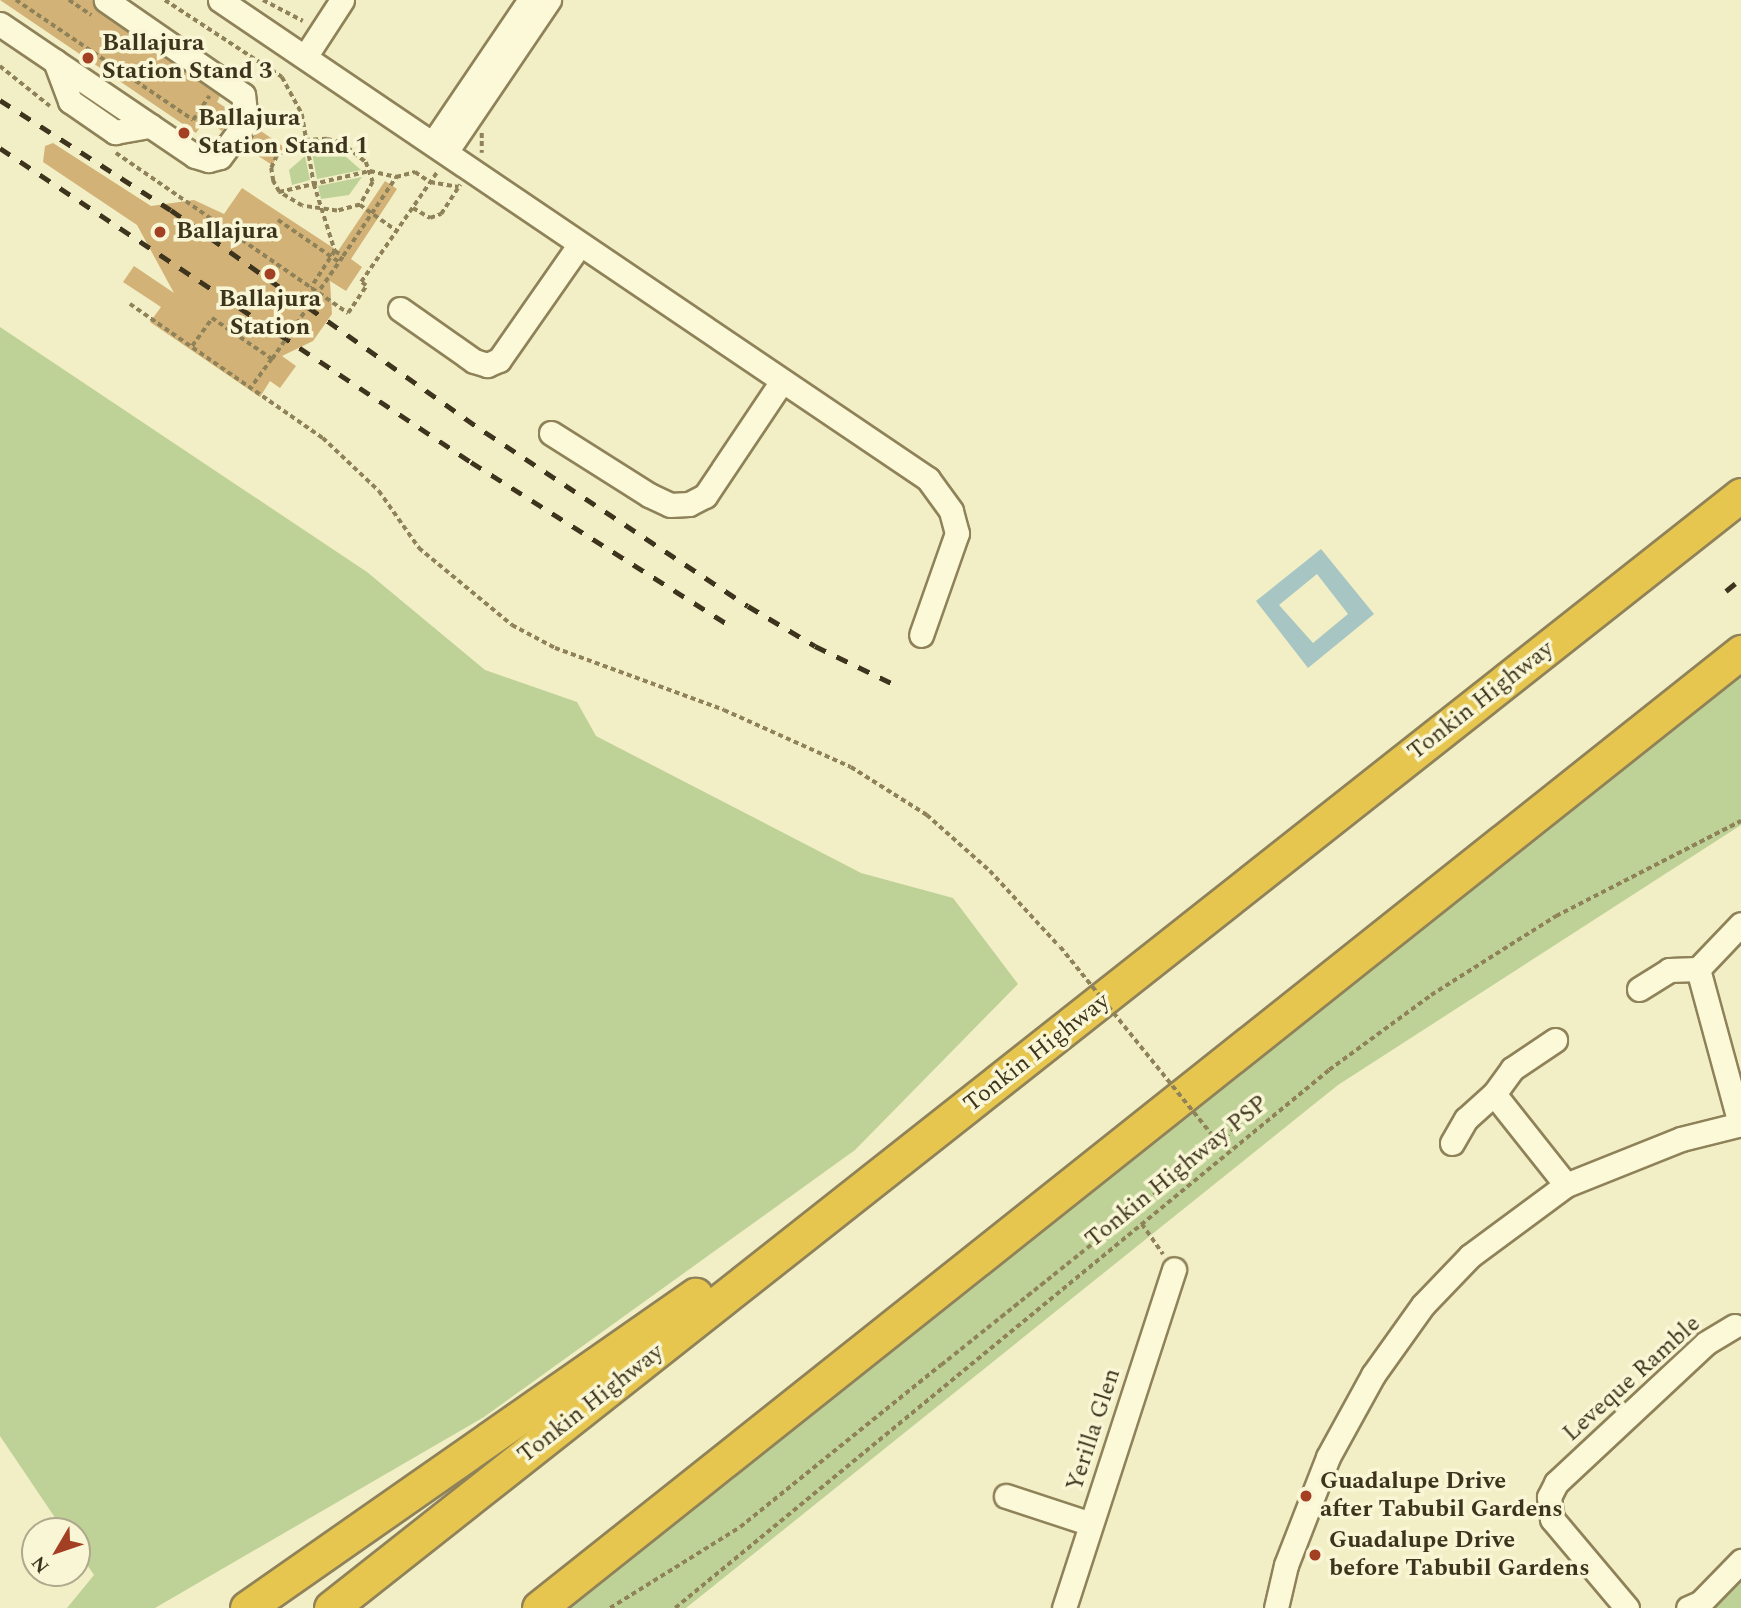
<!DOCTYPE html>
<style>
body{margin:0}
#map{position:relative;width:1741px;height:1608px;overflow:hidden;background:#f2eec5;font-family:Spectral,serif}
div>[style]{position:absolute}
.green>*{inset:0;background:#bed297}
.water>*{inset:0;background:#a7c5c3}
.building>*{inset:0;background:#d3b277}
.path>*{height:3.5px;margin-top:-1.75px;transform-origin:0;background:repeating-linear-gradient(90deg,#8f8259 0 5px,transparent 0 8.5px)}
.roads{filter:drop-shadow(2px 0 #8f8259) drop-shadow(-2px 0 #8f8259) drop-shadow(0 2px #8f8259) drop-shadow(0 -2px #8f8259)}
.minor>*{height:23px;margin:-11.5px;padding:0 11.5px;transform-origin:11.5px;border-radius:11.5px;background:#fcf9d9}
.highway>*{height:33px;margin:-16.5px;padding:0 16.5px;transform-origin:16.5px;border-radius:16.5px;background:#e7c64f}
.rail>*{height:5px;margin-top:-2.5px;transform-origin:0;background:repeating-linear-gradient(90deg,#3e341e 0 12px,transparent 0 24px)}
.path-bridge>*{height:3.5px;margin-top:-1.75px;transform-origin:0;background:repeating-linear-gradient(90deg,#8f8259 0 5px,transparent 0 8.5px)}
.dots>*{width:19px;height:19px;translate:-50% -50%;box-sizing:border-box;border:4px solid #f9f6d5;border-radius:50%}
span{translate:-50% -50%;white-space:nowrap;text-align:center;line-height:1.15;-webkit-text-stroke:7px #f9f6d5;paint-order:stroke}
.poi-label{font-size:24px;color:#3e341e;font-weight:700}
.left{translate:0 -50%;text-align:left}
.street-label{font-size:24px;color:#3e341e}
.north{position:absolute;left:21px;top:1517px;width:70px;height:70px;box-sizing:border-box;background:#f9f6d5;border:2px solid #aea88c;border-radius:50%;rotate:231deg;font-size:19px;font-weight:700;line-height:28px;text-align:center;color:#3e341e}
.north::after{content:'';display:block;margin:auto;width:24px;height:32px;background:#a33f23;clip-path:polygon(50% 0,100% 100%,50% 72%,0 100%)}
</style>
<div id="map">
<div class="green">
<div style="clip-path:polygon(322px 151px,344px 155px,361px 170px,317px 179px,312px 153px)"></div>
<div style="clip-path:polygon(305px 156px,310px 180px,292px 185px,289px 170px)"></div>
<div style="clip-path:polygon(362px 177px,349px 195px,321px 199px,318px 186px)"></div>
<div style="clip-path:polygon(0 327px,367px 572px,485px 670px,577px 702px,596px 736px,861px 873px,953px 898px,1018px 984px,855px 1150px,484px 1417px,155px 1608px,67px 1608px,94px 1575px,77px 1550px,77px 1531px,64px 1531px,0 1436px)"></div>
<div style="clip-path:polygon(1741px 659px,1741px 825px,1338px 1085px,686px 1608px,566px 1608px)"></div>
<div style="clip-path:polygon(1741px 1580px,1741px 1608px,1713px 1608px)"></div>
</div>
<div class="water">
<div style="clip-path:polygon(evenodd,1321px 549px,1374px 614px,1308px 668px,1256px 601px,1321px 549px,1317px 574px,1348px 614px,1313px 643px,1279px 605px,1317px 574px)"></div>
</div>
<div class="building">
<div style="clip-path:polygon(0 0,92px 0,98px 11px,220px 96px,217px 102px,231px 111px,231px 118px,222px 131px,205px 120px,196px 133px)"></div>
<div style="clip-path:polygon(258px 129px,284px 147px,272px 165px,245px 147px)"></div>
<div style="clip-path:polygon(53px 143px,151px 206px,194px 200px,224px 214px,242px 188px,338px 251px,385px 181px,397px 189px,351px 259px,362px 267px,346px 291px,330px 281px,332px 314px,313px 341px,282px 356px,296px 366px,280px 388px,270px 381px,260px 397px,150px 322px,161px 307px,123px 282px,134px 266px,174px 293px,137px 225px,43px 162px,45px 146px)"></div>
</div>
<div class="path">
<div style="left:16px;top:0;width:214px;rotate:34.1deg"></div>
<div style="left:193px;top:120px;width:29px;rotate:-56deg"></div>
<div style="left:69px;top:0;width:27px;rotate:34deg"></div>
<div style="left:165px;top:0;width:140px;rotate:33.3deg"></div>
<div style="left:282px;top:77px;width:42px;rotate:61.6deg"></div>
<div style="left:302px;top:114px;width:71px;rotate:80.3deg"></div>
<div style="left:314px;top:184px;width:70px;rotate:72.6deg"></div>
<div style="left:335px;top:251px;width:44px;rotate:123deg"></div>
<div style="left:263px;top:0;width:45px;rotate:27.7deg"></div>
<div style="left:0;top:66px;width:64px;rotate:38.7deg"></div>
<div style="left:482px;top:133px;width:20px;rotate:90deg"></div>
<div style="left:327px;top:139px;width:14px;rotate:12deg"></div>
<div style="left:341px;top:142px;width:32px;rotate:39deg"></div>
<div style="left:366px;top:162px;width:21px;rotate:71deg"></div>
<div style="left:373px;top:182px;width:26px;rotate:119deg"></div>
<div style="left:360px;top:205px;width:24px;rotate:165deg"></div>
<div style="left:337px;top:211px;width:35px;rotate:-172deg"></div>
<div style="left:302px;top:206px;width:27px;rotate:-149deg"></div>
<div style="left:279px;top:192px;width:13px;rotate:-119deg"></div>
<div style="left:273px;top:181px;width:13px;rotate:-99deg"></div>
<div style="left:271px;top:168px;width:14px;rotate:-65deg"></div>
<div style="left:277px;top:155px;width:32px;rotate:-28deg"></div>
<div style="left:305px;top:140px;width:22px;rotate:-3deg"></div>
<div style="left:116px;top:153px;width:282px;rotate:34.6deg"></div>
<div style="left:348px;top:313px;width:32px;rotate:-56deg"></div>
<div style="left:366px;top:286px;width:6px;rotate:-141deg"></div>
<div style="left:361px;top:282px;width:135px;rotate:-55.3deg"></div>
<div style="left:279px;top:192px;width:93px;rotate:-13deg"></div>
<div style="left:370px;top:171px;width:27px;rotate:13deg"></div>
<div style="left:396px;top:177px;width:20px;rotate:-15deg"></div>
<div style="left:415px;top:172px;width:18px;rotate:34deg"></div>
<div style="left:430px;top:182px;width:29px;rotate:10deg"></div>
<div style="left:360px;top:205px;width:45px;rotate:35.1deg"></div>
<div style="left:413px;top:208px;width:20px;rotate:30deg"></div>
<div style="left:430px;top:218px;width:12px;rotate:-20deg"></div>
<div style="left:441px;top:214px;width:35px;rotate:-57deg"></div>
<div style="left:278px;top:220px;width:74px;rotate:34.5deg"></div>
<div style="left:335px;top:251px;width:9px;rotate:32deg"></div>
<div style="left:343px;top:256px;width:95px;rotate:-56.1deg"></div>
<div style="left:130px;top:304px;width:235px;rotate:34.8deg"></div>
<div style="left:323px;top:438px;width:77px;rotate:43.4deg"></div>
<div style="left:379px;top:491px;width:70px;rotate:54.9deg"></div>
<div style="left:419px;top:548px;width:121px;rotate:39.6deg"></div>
<div style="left:512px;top:625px;width:49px;rotate:28.1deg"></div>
<div style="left:555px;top:648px;width:180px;rotate:20.1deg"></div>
<div style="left:724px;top:710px;width:139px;rotate:24.2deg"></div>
<div style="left:851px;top:767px;width:90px;rotate:32.3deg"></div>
<div style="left:927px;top:815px;width:84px;rotate:41.6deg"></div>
<div style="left:990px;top:871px;width:102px;rotate:47.4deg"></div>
<div style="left:192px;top:346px;width:34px;rotate:-54deg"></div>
<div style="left:212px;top:318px;width:73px;rotate:34.3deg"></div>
<div style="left:272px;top:359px;width:34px;rotate:126deg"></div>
<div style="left:1218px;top:1143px;width:37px;rotate:-41deg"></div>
<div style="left:1142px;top:1224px;width:37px;rotate:55deg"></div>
<div style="left:610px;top:1608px;width:153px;rotate:-31.9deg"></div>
<div style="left:740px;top:1527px;width:258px;rotate:-38.9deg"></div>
<div style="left:675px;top:1608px;width:847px;rotate:-39.44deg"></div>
<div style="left:1329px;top:1070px;width:127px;rotate:-36.3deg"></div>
<div style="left:1431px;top:995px;width:148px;rotate:-32.3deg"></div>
<div style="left:1556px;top:916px;width:208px;rotate:-27.2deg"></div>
</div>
<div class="roads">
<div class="minor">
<div style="left:220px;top:0;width:855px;rotate:34.08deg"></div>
<div style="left:928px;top:479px;width:39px;rotate:54deg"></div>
<div style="left:951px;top:511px;width:23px;rotate:75deg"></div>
<div style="left:957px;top:533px;width:108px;rotate:109.4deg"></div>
<div style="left:0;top:24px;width:235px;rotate:34.1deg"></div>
<div style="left:195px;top:156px;width:14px;rotate:17deg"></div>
<div style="left:208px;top:160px;width:12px;rotate:-14deg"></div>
<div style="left:220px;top:157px;width:44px;rotate:-53.4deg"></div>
<div style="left:246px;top:122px;width:27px;rotate:-96deg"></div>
<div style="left:243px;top:95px;width:167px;rotate:-145.3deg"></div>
<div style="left:305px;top:57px;width:68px;rotate:-57deg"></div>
<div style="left:55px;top:61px;width:43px;rotate:69.4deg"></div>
<div style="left:70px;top:101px;width:55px;rotate:34.6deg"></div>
<div style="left:115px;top:132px;width:36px;rotate:-10deg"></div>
<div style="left:433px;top:143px;width:173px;rotate:-55.9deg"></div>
<div style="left:446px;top:152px;width:184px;rotate:-55.9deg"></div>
<div style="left:400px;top:309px;width:90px;rotate:35.1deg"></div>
<div style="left:474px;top:361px;width:14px;rotate:17deg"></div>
<div style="left:487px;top:365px;width:13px;rotate:-23deg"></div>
<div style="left:499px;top:360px;width:141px;rotate:-55.1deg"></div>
<div style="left:551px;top:433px;width:116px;rotate:32.3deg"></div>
<div style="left:649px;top:495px;width:23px;rotate:25deg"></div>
<div style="left:670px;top:505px;width:19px;rotate:-3deg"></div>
<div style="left:689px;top:504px;width:18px;rotate:-27deg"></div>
<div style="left:705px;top:496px;width:138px;rotate:-56.2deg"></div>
<div style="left:1698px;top:969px;width:161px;rotate:74.8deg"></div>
<div style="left:1639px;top:989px;width:36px;rotate:-32deg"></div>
<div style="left:1669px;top:970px;width:29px;rotate:-2deg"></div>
<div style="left:1698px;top:969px;width:62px;rotate:-46.3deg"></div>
<div style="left:1494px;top:1094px;width:116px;rotate:51.6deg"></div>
<div style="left:1452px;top:1143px;width:28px;rotate:-60deg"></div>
<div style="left:1466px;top:1119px;width:38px;rotate:-42deg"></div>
<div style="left:1494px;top:1094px;width:31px;rotate:-54deg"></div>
<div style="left:1512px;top:1069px;width:52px;rotate:-34deg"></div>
<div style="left:1006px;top:1496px;width:89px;rotate:18.2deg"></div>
<div style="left:1064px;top:1608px;width:356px;rotate:-72deg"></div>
<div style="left:1276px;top:1608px;width:44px;rotate:-76.9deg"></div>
<div style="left:1286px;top:1565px;width:116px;rotate:-68.7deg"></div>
<div style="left:1328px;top:1457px;width:94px;rotate:-61.2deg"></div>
<div style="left:1373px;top:1375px;width:86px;rotate:-54.5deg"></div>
<div style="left:1423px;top:1305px;width:68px;rotate:-46.2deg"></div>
<div style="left:1470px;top:1256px;width:119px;rotate:-36.5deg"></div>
<div style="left:1566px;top:1185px;width:124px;rotate:-21.8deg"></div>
<div style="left:1681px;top:1139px;width:62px;rotate:-14deg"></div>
<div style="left:1627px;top:1608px;width:116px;rotate:-130.1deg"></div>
<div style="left:1552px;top:1519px;width:22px;rotate:-98deg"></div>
<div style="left:1549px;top:1497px;width:16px;rotate:-63deg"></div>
<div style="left:1556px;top:1483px;width:205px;rotate:-43deg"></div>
<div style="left:1706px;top:1343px;width:33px;rotate:-31deg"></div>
<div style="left:1688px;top:1608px;width:13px;rotate:-23deg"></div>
<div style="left:1700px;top:1603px;width:59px;rotate:-45.7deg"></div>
</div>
<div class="highway">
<div style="left:247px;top:1608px;width:547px;rotate:-34.94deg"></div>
<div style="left:331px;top:1608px;width:1796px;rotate:-38.29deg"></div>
<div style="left:539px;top:1608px;width:1536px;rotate:-38.5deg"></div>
</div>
</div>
<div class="rail">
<div style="left:0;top:100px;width:203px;rotate:32.8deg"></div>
<div style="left:171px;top:210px;width:385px;rotate:35.3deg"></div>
<div style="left:485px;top:432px;width:315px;rotate:33.5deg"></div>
<div style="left:748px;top:606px;width:78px;rotate:30.8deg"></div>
<div style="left:815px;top:646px;width:94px;rotate:25.8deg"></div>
<div style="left:0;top:148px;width:566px;rotate:33.69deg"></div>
<div style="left:471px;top:462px;width:302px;rotate:32.3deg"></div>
<div style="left:1726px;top:591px;width:19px;rotate:-39deg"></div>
</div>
<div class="path-bridge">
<div style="left:272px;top:359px;width:125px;rotate:-55.4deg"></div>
<div style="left:941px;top:1365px;width:355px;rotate:-38.7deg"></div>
<div style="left:1218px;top:1143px;width:253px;rotate:-128.9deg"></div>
</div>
<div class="dots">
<div style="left:88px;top:58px;background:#a33f23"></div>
<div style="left:184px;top:133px;background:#a33f23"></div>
<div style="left:160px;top:232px;background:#a33f23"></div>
<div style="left:270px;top:274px;background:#a33f23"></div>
<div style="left:1306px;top:1496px;background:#a33f23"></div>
<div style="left:1315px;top:1555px;background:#a33f23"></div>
</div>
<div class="poi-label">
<span class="left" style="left:102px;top:58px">Ballajura<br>Station Stand 3</span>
<span class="left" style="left:198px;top:133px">Ballajura<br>Station Stand 1</span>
<span class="left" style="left:176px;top:232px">Ballajura</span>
<span style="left:270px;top:314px">Ballajura<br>Station</span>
<span class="left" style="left:1320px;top:1496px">Guadalupe Drive<br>after Tabubil Gardens</span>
<span class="left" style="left:1329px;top:1555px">Guadalupe Drive<br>before Tabubil Gardens</span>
</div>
<div class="street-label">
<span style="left:1481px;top:701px;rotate:-38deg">Tonkin Highway</span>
<span style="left:1037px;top:1053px;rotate:-38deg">Tonkin Highway</span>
<span style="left:1177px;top:1172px;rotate:-39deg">Tonkin Highway PSP</span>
<span style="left:1632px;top:1379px;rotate:-42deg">Leveque Ramble</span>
<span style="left:591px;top:1404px;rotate:-38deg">Tonkin Highway</span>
<span style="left:1094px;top:1430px;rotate:-72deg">Yerilla Glen</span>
</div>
<div class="north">N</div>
</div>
